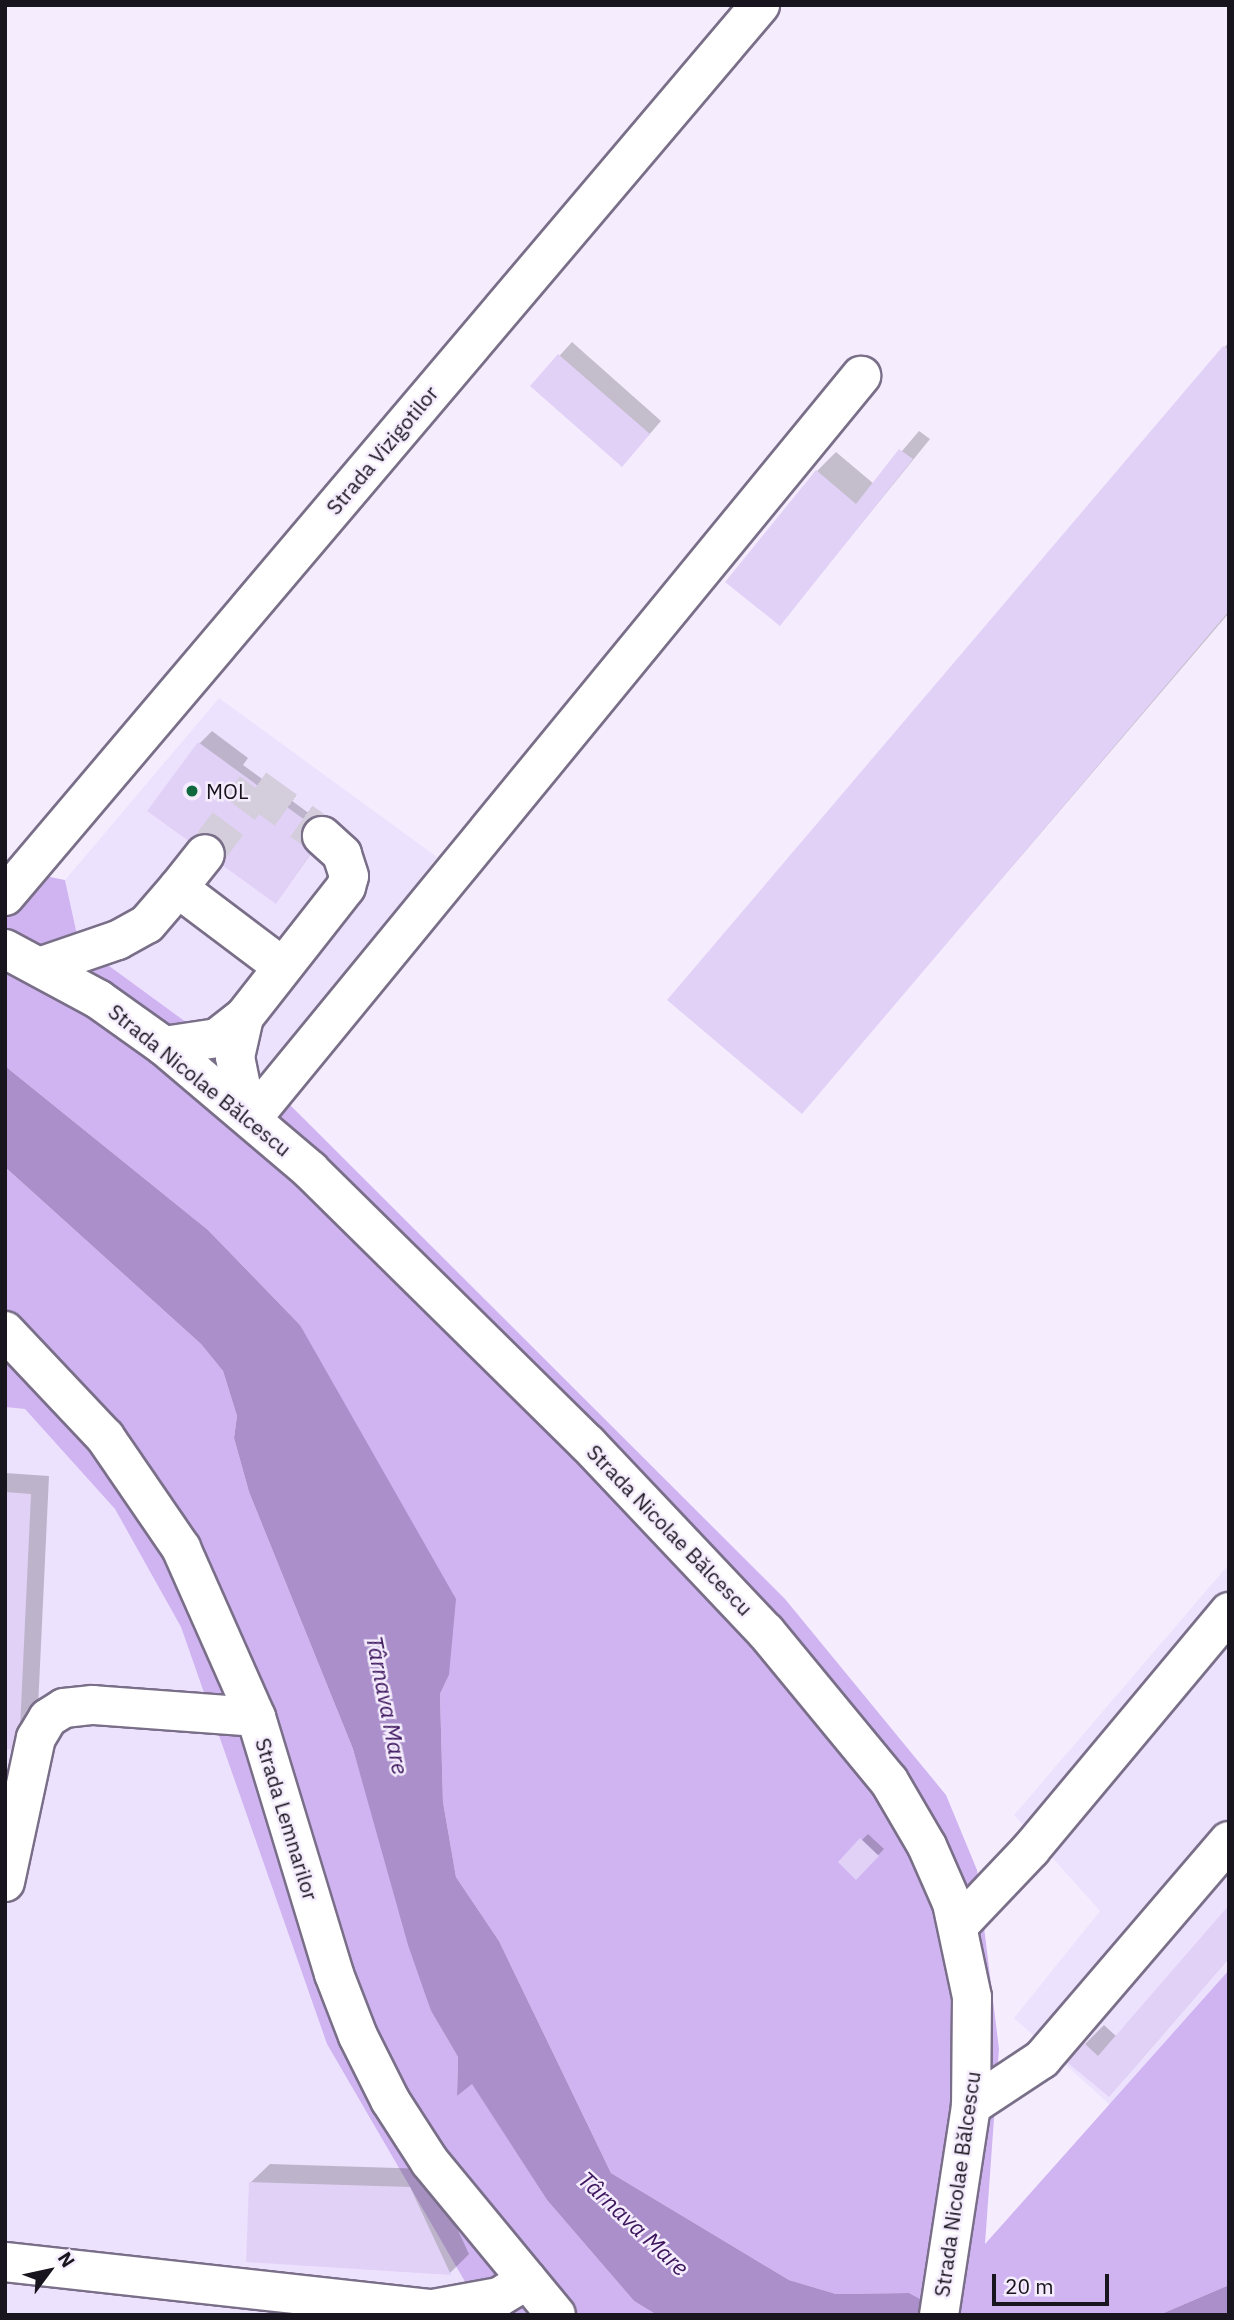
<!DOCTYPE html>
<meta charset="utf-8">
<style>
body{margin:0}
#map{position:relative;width:1234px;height:2320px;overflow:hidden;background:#f5edfe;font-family:"IBM Plex Sans",sans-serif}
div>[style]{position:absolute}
.built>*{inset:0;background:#ede2fe}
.green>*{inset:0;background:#cfb4f1}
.water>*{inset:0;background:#aa8fca}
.shadow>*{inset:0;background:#0003}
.building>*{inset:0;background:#e2d1f7}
.minor-tunnel>*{height:38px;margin-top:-19px;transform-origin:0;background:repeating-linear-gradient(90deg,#d4cddc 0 38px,transparent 0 57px)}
.roads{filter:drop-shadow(2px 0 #7a6f88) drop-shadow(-2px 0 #7a6f88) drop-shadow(0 2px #7a6f88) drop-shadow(0 -2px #7a6f88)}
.minor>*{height:38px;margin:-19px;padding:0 19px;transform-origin:19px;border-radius:19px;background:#fff}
.major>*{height:38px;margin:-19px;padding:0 19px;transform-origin:19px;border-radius:19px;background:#fff}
.dots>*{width:19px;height:19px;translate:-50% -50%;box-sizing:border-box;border:4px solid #f5edfe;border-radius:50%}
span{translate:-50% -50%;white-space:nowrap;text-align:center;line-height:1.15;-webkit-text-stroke:5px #f5edfe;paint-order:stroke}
.street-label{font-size:21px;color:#19151e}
.poi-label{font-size:21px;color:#19151e}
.left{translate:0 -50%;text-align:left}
.water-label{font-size:23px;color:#3c155c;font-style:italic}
.frame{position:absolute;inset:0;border:7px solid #19151e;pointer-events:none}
.north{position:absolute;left:14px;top:2236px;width:70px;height:70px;-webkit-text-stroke:5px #f5edfe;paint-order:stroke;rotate:57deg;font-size:19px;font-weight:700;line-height:28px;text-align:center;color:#19151e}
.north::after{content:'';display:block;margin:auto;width:24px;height:32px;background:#19151e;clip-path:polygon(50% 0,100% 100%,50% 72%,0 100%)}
.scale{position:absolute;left:992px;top:2274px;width:117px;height:32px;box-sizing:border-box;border:4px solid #19151e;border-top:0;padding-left:9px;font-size:21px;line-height:24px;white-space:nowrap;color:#19151e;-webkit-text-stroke:5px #f5edfe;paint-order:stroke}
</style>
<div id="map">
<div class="built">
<div style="clip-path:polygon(219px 698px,437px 857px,264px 1079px,79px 944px,65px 880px)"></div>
<div style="clip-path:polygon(5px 1407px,25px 1409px,115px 1509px,181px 1627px,327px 2044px,471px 2292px,489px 2285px,514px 2315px,5px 2315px)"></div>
<div style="clip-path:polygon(1229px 1564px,1229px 1970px,1110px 2105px,1014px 2018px,1100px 1911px,1014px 1815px)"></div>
</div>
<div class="green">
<div style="clip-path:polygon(5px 868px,65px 880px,79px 944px,264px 1079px,785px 1599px,946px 1795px,977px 1870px,999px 2049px,985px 2244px,1229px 1970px,1229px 2285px,1159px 2315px,951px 2315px,909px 2293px,836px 2294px,789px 2280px,611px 2173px,499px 1941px,456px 1877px,443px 1802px,440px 1694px,449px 1675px,300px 1325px,208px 1230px,5px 1066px)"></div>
<div style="clip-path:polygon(5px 1167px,201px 1344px,223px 1371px,237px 1416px,234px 1438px,249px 1492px,353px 1749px,431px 2011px,458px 2057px,457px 2096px,472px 2083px,547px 2200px,634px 2301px,657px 2315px,514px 2315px,489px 2285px,471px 2292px,327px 2044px,181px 1627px,115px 1509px,25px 1409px,5px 1407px)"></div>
</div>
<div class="water">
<div style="clip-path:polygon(5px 1066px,208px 1230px,300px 1325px,456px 1599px,449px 1675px,440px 1694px,443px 1802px,456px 1877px,499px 1941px,611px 2173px,789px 2280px,836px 2294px,909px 2293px,951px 2315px,657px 2315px,634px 2301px,547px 2200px,472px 2084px,457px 2096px,458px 2057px,431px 2011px,408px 1945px,353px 1749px,249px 1492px,234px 1438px,237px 1416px,223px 1371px,201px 1344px,5px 1167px)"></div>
<div style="clip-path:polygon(1229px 2285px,1229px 2315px,1159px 2315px)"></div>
</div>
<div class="shadow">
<div style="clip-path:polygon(572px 342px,661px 421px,634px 452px,532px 386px)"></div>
<div style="clip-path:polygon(1229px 342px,1229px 613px,802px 1112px,670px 1000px)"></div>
<div style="clip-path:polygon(919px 431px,930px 439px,780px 624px,817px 471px,836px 452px,874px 484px)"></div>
<div style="clip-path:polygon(212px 731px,248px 758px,243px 765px,329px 828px,281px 896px,199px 744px)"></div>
<div style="clip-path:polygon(5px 1473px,49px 1476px,37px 1729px,5px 1748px)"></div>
<div style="clip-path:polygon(868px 1834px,884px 1849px,856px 1878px,840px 1862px)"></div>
<div style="clip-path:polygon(1229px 1958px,1127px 2076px,1109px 2095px,1085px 2044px,1104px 2025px,1117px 2037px)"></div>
<div style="clip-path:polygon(270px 2164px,429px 2169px,469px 2254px,450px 2273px,248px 2260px,251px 2182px)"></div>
</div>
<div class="building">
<div style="clip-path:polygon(1223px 346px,1229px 350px,1229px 611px,802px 1114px,667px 1000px)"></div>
<div style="clip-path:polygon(558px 354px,650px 434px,622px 467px,530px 386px)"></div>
<div style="clip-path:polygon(899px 449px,913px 459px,780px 626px,725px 582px,816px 470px,856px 504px)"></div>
<div style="clip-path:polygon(198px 742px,324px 834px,276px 904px,147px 811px)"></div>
<div style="clip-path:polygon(5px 1492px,31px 1494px,19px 1750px,5px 1749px)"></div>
<div style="clip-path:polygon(860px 1838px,879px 1856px,856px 1880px,838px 1862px)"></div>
<div style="clip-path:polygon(1229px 1905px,1229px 1958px,1109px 2097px,1067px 2062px,1084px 2043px,1098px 2056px)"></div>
<div style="clip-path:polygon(249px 2182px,410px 2187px,451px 2275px,246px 2262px)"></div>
</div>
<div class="minor-tunnel">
<div style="left:205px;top:854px;width:83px;rotate:-52.9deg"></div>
<div style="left:255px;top:788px;width:82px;rotate:35.6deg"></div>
</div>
<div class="roads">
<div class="minor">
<div style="left:178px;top:888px;width:43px;rotate:-51.5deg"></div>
<div style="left:5px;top:896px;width:1168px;rotate:-49.72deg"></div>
<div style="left:42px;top:966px;width:80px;rotate:-18.9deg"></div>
<div style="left:118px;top:940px;width:33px;rotate:-29deg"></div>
<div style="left:147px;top:924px;width:48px;rotate:-49.3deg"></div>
<div style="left:178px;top:888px;width:131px;rotate:37deg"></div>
<div style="left:164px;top:1046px;width:54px;rotate:-8.6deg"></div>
<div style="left:217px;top:1038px;width:34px;rotate:-38deg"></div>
<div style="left:246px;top:1111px;width:55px;rotate:-101.5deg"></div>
<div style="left:235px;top:1057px;width:41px;rotate:-77.3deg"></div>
<div style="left:244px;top:1017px;width:165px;rotate:-51.9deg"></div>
<div style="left:346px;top:887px;width:11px;rotate:-75deg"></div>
<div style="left:349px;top:876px;width:23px;rotate:-108deg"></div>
<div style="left:342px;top:854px;width:27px;rotate:-138deg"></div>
<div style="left:253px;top:1117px;width:959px;rotate:-50.63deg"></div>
<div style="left:5px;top:1331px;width:146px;rotate:46.7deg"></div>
<div style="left:105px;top:1437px;width:135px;rotate:55.6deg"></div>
<div style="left:181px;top:1548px;width:185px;rotate:66.1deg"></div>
<div style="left:256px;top:1717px;width:269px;rotate:73.1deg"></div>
<div style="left:334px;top:1974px;width:66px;rotate:68.8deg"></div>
<div style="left:358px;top:2036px;width:72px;rotate:63.4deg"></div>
<div style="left:390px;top:2100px;width:74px;rotate:57.2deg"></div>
<div style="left:430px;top:2162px;width:198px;rotate:50.5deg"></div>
<div style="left:5px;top:1882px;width:147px;rotate:-77.9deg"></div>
<div style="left:36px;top:1738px;width:23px;rotate:-59deg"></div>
<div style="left:48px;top:1718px;width:19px;rotate:-32deg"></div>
<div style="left:64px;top:1708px;width:29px;rotate:-6deg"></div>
<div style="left:93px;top:1705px;width:163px;rotate:4.2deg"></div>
<div style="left:959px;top:1925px;width:105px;rotate:-46.5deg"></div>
<div style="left:1031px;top:1849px;width:309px;rotate:-50.1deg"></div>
<div style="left:971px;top:2106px;width:85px;rotate:-33.5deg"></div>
<div style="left:1042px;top:2059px;width:287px;rotate:-49.4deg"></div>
<div style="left:5px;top:2262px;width:431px;rotate:6.3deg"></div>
<div style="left:433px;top:2309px;width:67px;rotate:-10.3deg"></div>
<div style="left:499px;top:2297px;width:33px;rotate:-31deg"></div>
</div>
<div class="major">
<div style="left:5px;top:949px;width:106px;rotate:28.3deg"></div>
<div style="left:98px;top:999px;width:81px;rotate:35.5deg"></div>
<div style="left:164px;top:1046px;width:192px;rotate:40.3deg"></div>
<div style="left:310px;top:1170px;width:390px;rotate:44.6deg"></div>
<div style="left:588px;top:1444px;width:259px;rotate:46.6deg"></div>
<div style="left:766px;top:1632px;width:193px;rotate:50.5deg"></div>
<div style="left:889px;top:1781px;width:75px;rotate:59.7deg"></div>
<div style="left:927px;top:1846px;width:62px;rotate:66.3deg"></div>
<div style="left:952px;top:1903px;width:96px;rotate:78deg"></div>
<div style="left:972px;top:1997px;width:109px;rotate:90.5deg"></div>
<div style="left:971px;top:2106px;width:211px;rotate:98.7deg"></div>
</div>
</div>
<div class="dots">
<div style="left:192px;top:791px;background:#10693c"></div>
</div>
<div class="street-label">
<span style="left:382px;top:450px;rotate:-50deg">Strada Vizigotilor</span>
<span style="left:200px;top:1080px;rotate:39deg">Strada Nicolae Bălcescu</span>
<span style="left:670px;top:1530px;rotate:46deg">Strada Nicolae Bălcescu</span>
<span style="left:287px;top:1819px;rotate:73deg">Strada Lemnarilor</span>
<span style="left:957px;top:2184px;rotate:-82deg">Strada Nicolae Bălcescu</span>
</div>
<div class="poi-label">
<span class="left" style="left:206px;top:791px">MOL</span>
</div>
<div class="water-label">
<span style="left:388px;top:1705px;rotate:79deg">Târnava Mare</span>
<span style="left:634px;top:2223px;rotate:43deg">Târnava Mare</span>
</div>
<div class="frame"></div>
<div class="north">N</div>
<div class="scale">20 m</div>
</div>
